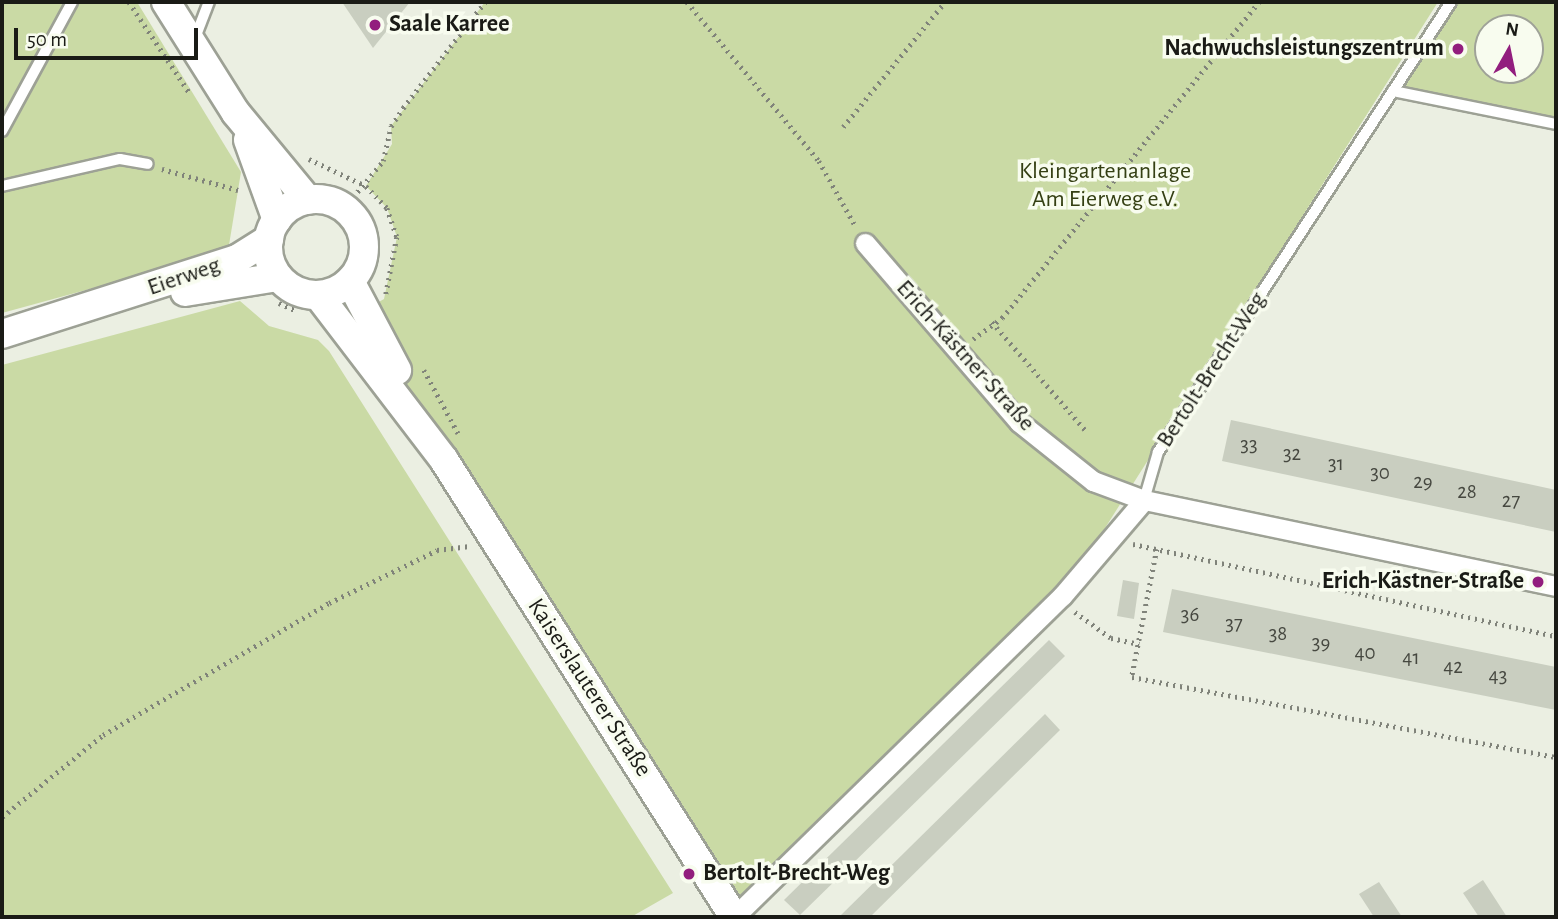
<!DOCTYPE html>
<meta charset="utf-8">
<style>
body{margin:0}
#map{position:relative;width:1558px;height:919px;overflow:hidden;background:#ebefe2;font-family:"Alegreya Sans",sans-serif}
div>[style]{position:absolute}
.green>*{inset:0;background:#cadaa5}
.building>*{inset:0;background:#c9cec0}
.path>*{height:4.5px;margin-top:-2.25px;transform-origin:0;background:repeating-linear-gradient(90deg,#80837a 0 2px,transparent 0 7px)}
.roads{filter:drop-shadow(2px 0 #9da195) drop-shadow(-2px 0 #9da195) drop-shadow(0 2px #9da195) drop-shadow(0 -2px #9da195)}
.lane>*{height:10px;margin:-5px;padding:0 5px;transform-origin:5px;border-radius:5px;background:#fff}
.street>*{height:19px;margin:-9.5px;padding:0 9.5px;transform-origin:9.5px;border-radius:9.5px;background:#fff}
.secondary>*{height:28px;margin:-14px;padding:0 14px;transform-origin:14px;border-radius:14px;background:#fff}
.secondary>.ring{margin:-14px;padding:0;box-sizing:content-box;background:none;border:28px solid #fff;border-radius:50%}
.dots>*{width:19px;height:19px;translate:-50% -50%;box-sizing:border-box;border:4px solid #f8fcef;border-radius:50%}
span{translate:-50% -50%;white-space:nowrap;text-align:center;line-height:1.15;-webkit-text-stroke:7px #f8fcef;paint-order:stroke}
.number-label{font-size:21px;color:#464840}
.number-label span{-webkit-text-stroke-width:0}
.poi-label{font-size:24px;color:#1a1b16;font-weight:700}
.left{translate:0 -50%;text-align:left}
.right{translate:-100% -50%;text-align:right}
.park-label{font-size:24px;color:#343f13}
.street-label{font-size:24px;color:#1a1b16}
.frame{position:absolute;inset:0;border:4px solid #1a1b16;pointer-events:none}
.north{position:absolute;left:1474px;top:14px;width:70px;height:70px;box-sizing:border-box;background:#f8fcef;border:2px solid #9fa298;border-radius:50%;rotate:9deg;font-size:19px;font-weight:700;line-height:28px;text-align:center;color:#1a1b16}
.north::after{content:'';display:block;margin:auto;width:24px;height:32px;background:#921e7e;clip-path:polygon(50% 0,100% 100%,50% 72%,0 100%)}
.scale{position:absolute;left:14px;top:28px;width:184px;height:32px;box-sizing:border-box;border:4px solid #1a1b16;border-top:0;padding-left:9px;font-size:21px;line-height:24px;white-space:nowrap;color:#1a1b16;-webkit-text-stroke:5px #f8fcef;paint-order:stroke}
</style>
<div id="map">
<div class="green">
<div style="clip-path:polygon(2px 2px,137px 2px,241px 172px,229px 245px,181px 264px,2px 313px)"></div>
<div style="clip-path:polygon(485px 2px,1438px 2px,1062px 596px,734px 917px,444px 460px,365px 310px,384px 299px,397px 237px,387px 208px,366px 186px,392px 144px,391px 126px)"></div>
<div style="clip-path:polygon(evenodd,1459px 2px,1556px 2px,1556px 124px,1400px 92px,1459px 2px,1488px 28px,1530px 28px,1530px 70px,1488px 70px,1488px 28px)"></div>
<div style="clip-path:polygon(240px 301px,269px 326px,318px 340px,329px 351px,673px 893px,631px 917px,2px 917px,2px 365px)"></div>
</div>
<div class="building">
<div style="clip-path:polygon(342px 2px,410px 2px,373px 48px)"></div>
<div style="clip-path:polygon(1231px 420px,1556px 490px,1556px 532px,1222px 461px)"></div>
<div style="clip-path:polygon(1123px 580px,1139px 583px,1134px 619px,1117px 616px)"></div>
<div style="clip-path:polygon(1172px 589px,1556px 667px,1556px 710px,1163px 632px)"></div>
<div style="clip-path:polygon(1049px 640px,1065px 656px,800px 915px,784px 900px)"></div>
<div style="clip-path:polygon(1045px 714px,1060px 730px,870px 917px,839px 917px)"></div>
<div style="clip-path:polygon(1483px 880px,1507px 917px,1479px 917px,1463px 893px)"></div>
<div style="clip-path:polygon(1379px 882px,1402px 917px,1374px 917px,1359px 894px)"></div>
</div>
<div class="path">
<div style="left:129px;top:2px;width:108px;rotate:56.3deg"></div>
<div style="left:687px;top:2px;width:207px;rotate:50.3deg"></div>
<div style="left:819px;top:161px;width:76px;rotate:60.7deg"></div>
<div style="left:843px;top:127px;width:161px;rotate:-50.8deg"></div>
<div style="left:309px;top:159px;width:63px;rotate:25.3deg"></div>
<div style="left:366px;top:186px;width:30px;rotate:46deg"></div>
<div style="left:387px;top:208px;width:31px;rotate:71deg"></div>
<div style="left:397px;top:237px;width:58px;rotate:100.9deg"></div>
<div style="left:162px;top:169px;width:79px;rotate:15.4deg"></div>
<div style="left:344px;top:208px;width:61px;rotate:-50.3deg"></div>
<div style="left:383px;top:161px;width:36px;rotate:-77deg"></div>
<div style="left:391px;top:126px;width:22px;rotate:-56deg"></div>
<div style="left:403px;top:108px;width:134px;rotate:-52.3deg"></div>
<div style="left:279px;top:303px;width:20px;rotate:24deg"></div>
<div style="left:992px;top:322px;width:144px;rotate:49.2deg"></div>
<div style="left:973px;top:339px;width:36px;rotate:-36deg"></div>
<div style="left:1002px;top:318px;width:407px;rotate:-50.9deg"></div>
<div style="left:424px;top:370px;width:72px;rotate:61.6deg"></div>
<div style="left:1133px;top:544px;width:433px;rotate:12.3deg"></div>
<div style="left:1157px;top:549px;width:130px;rotate:101.1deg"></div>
<div style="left:1132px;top:677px;width:431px;rotate:10.7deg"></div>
<div style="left:1075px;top:612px;width:44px;rotate:35.8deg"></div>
<div style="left:1111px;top:638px;width:29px;rotate:12deg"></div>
<div style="left:2px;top:817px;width:130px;rotate:-39.1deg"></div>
<div style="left:103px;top:735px;width:262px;rotate:-30.3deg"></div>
<div style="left:329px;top:603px;width:120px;rotate:-26.1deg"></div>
<div style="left:437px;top:550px;width:31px;rotate:-7deg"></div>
</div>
<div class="roads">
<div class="lane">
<div style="left:195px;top:38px;width:39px;rotate:-69deg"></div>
<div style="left:1393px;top:91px;width:166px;rotate:11.4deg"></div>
<div style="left:2px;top:131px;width:147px;rotate:-61.5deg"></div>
<div style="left:2px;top:186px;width:121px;rotate:-12.9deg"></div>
<div style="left:120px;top:159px;width:28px;rotate:10deg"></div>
<div style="left:1144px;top:500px;width:50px;rotate:-73.7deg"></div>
<div style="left:1158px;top:452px;width:537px;rotate:-56.93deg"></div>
</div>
<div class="street">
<div style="left:865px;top:243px;width:236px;rotate:49.3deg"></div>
<div style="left:1019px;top:422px;width:95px;rotate:38.6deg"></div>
<div style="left:1093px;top:481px;width:54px;rotate:20.4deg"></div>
<div style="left:1144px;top:500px;width:421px;rotate:11.8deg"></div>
<div style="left:734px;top:917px;width:459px;rotate:-44.4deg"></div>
<div style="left:1062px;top:596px;width:126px;rotate:-49.5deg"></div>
</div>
<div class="secondary">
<div style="left:166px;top:2px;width:131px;rotate:57.8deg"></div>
<div style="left:236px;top:113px;width:113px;rotate:50.4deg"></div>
<div style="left:248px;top:140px;width:85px;rotate:70.1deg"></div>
<div class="ring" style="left:268px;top:199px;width:68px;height:68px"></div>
<div style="left:350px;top:281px;width:101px;rotate:62.2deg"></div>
<div style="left:185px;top:292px;width:94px;rotate:-9.2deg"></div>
<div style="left:318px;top:295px;width:208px;rotate:52.6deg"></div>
<div style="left:444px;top:460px;width:541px;rotate:57.6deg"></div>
<div style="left:2px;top:334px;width:247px;rotate:-17.7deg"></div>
<div style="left:237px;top:259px;width:38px;rotate:-32deg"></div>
</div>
</div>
<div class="dots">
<div style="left:375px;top:25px;background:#921e7e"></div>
<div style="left:1458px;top:49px;background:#921e7e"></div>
<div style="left:1538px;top:582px;background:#921e7e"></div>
<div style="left:689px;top:874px;background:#921e7e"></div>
</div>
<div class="number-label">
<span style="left:1249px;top:445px">33</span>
<span style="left:1292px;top:454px">32</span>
<span style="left:1336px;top:464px">31</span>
<span style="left:1380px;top:473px">30</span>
<span style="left:1423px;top:482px">29</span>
<span style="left:1467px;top:492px">28</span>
<span style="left:1511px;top:501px">27</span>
<span style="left:1190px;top:615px">36</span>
<span style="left:1234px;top:624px">37</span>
<span style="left:1278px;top:634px">38</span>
<span style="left:1321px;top:643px">39</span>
<span style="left:1365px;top:653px">40</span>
<span style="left:1411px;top:658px">41</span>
<span style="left:1453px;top:667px">42</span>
<span style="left:1498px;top:676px">43</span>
</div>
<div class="poi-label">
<span class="left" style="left:389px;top:25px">Saale Karree</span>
<span class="right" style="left:1444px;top:49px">Nachwuchsleistungszentrum</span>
<span class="right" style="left:1524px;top:582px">Erich-Kästner-Straße</span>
<span class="left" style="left:703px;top:874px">Bertolt-Brecht-Weg</span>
</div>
<div class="park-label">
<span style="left:1105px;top:186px">Kleingartenanlage<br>Am Eierweg e.V.</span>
</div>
<div class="street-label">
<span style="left:184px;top:277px;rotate:-19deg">Eierweg</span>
<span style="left:965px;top:356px;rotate:48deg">Erich-Kästner-Straße</span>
<span style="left:1212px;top:370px;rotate:-57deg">Bertolt-Brecht-Weg</span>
<span style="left:589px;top:688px;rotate:57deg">Kaiserslauterer Straße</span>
</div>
<div class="frame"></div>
<div class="north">N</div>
<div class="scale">50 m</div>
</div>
